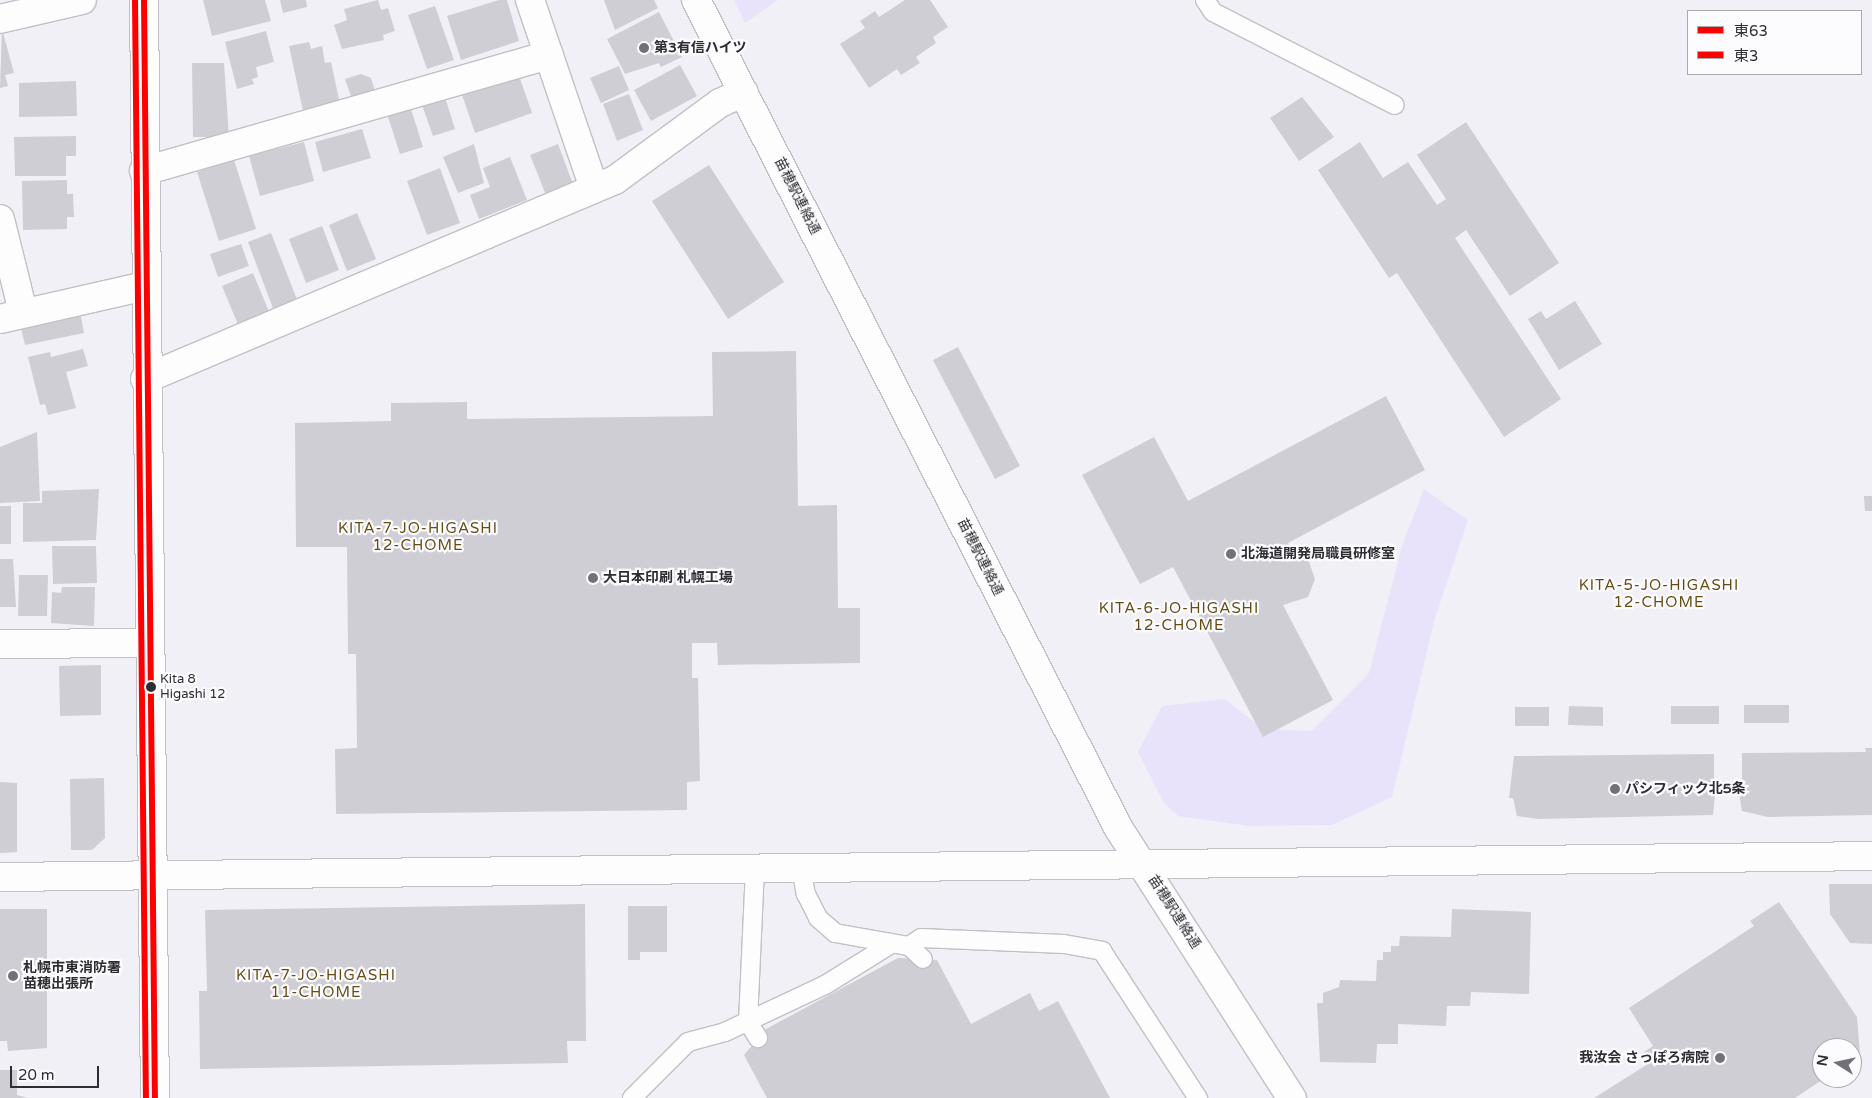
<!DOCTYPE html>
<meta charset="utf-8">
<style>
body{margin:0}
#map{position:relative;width:1872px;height:1098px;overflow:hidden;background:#f1f0f6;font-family:"Varela Round","Noto Sans JP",sans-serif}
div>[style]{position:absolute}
.green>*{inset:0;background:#e8e3fb}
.building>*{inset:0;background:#cfced4}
.roads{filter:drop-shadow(1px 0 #c1c0c5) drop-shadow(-1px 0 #c1c0c5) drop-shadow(0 1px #c1c0c5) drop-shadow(0 -1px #c1c0c5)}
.lane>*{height:18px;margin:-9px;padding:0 9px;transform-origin:9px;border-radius:9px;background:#fdfdfe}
.street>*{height:28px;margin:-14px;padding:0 14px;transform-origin:14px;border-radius:14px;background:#fdfdfe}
.secondary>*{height:28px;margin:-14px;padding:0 14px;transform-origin:14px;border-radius:14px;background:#fdfdfe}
.bus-1>*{height:6px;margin:-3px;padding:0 3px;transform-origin:3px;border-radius:3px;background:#f00}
.bus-2>*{height:6px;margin:-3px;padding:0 3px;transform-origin:3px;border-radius:3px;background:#f00}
.dots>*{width:14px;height:14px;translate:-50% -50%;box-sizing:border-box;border:2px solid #fcfbfe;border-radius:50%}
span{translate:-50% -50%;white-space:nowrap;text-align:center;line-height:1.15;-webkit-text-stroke:4.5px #fcfbfe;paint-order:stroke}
.bus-label{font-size:13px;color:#2e2d32}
.left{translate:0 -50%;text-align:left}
.poi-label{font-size:14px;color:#2e2d32;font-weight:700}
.right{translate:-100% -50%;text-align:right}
.street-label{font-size:14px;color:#2e2d32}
.neighbourhood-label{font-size:15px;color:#664d13;letter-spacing:1px}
.legend{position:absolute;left:1687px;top:10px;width:175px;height:65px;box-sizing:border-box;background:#fcfbfe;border:1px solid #aaa9ac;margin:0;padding:6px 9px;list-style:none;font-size:15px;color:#2e2d32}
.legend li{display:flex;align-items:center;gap:10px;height:25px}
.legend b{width:25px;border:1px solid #aaa9ac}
.north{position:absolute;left:1812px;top:1038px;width:50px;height:50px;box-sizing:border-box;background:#fcfbfe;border:1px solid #aaa9ac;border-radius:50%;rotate:280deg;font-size:14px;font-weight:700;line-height:20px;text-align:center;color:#2e2d32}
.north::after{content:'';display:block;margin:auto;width:18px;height:22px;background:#727177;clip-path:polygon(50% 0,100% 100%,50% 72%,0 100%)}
.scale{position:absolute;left:10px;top:1066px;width:89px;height:22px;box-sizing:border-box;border:2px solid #2e2d32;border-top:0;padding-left:6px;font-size:15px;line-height:18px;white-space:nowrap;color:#2e2d32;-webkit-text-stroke:4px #fcfbfe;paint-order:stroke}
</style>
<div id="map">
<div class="green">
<div style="clip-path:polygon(734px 0,778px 0,745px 23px)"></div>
<div style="clip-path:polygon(1424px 489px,1468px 520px,1435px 618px,1392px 797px,1332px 825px,1250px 826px,1178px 816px,1164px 803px,1138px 752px,1162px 706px,1225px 699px,1263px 729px,1312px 731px,1369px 673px,1402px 546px)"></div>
</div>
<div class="building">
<div style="clip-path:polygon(203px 0,265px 0,271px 21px,212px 36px)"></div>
<div style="clip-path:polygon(280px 0,306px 0,307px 7px,283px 13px)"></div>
<div style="clip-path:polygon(378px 0,381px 10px,388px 8px,395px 31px,383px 35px,384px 40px,342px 49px,334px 25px,347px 20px,344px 9px)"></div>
<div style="clip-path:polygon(499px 0,507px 0,519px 41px,461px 60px,447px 16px)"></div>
<div style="clip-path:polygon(604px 0,654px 0,658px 8px,615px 30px)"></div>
<div style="clip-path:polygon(905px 0,930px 0,948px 27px,933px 37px,936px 43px,916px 57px,920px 63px,901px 75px,897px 69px,869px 88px,840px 44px,865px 28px,860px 21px,875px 11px,879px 17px)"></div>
<div style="clip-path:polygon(435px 6px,454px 60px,427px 69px,408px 15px)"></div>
<div style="clip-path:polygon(659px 12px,682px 57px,661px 67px,659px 63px,625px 74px,607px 39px)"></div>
<div style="clip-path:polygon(2px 29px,14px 73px,5px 75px,8px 86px,0 88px)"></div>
<div style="clip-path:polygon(266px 31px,274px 62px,256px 67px,258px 77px,252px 79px,254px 84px,237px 89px,225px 42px)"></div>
<div style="clip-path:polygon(309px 42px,311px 49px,322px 46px,325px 63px,331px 62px,340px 104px,303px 111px,289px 46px)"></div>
<div style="clip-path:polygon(192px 63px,224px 63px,229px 137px,193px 137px)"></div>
<div style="clip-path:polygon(680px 65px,697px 96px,651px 121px,634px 90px)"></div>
<div style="clip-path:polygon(619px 66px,629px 90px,601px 103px,590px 78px)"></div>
<div style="clip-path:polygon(361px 74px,371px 78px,375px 91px,352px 99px,345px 79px)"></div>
<div style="clip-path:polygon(519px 76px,532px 113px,475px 133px,461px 92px)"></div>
<div style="clip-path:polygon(76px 81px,77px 116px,19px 117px,19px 83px)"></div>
<div style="clip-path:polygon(444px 94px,455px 129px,433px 136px,421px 102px)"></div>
<div style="clip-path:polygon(629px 94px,643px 130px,617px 141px,603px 104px)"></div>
<div style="clip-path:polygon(1302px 97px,1334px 137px,1299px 161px,1270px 118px)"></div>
<div style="clip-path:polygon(410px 106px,423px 147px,400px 154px,387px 114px)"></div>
<div style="clip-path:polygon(1466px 122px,1559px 263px,1510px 296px,1466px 230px,1455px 238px,1561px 399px,1504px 437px,1397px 273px,1389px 278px,1318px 170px,1360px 142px,1383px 178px,1408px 162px,1437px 205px,1446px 199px,1417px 155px)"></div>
<div style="clip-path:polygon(362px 129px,371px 158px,323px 172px,315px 142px)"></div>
<div style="clip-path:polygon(76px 136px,76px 156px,66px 156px,66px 176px,15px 176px,14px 137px)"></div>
<div style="clip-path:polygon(304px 142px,314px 181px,260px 196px,249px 156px)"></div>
<div style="clip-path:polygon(474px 144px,484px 183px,458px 193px,443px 157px)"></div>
<div style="clip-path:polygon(558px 144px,573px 184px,546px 195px,530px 155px)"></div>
<div style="clip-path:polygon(510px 157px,527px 200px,479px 219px,470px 195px,490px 187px,483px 168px)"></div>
<div style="clip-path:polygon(234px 160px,256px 229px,219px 241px,197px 172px)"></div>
<div style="clip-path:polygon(709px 165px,784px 282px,728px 319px,652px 201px)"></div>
<div style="clip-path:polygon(440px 168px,460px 223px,427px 235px,407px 181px)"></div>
<div style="clip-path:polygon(67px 180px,67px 194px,73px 194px,74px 217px,67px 217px,67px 229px,23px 230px,22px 181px)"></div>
<div style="clip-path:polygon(357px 213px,376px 259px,347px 271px,329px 225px)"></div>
<div style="clip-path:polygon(322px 226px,339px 270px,306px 283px,289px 239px)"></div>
<div style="clip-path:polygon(271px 233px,298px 302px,274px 311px,248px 242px)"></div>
<div style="clip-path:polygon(241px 244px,249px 266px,218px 277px,210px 254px)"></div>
<div style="clip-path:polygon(253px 273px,270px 314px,239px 327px,222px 286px)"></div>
<div style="clip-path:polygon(1575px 301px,1602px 344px,1559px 370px,1528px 319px,1541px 311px,1546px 319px)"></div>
<div style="clip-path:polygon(79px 307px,84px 333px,25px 345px,19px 320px)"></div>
<div style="clip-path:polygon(958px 347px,1020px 466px,995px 479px,933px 360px)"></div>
<div style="clip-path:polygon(83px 349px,88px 366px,66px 372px,76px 408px,48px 415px,45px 404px,40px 405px,28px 357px,50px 352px,51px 357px)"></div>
<div style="clip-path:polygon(796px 351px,798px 506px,837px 505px,838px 608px,860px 608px,860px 663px,718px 665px,717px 643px,692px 643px,692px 678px,698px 678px,700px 781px,687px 782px,687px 810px,336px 814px,335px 749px,357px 748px,356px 654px,348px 654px,347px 547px,296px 547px,295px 423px,391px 421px,391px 403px,467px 402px,467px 419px,713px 416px,712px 352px)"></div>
<div style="clip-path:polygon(1386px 396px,1425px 470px,1288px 543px,1292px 552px,1308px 559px,1315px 579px,1308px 597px,1283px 605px,1333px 700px,1263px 737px,1173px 567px,1140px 584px,1082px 475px,1154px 437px,1188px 501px)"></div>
<div style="clip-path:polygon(37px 432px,40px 501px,0 503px,0 447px)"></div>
<div style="clip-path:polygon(99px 489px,96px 540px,23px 542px,23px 503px,42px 503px,42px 491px)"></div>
<div style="clip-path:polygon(1864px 496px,1872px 496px,1872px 511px,1865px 511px)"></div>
<div style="clip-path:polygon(0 506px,11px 506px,11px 544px,0 544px)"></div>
<div style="clip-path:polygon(52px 546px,96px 546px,97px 583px,53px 584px)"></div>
<div style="clip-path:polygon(0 559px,13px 559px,16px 607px,0 607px)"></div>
<div style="clip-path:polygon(19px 575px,48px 575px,47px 616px,18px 616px)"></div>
<div style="clip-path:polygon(62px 587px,95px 587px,94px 626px,51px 623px,52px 592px,61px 593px)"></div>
<div style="clip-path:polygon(101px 665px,101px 715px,60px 716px,59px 666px)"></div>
<div style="clip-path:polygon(1744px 705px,1789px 705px,1789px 723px,1744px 723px)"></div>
<div style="clip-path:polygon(1569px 706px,1603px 707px,1603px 726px,1568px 725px)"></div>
<div style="clip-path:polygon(1671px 706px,1719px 706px,1719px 724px,1671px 724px)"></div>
<div style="clip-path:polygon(1515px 707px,1549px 707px,1549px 726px,1515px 726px)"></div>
<div style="clip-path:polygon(1865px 748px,1872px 748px,1872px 815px,1768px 817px,1742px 811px,1737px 782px,1742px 782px,1742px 753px,1866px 752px)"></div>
<div style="clip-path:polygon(1714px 754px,1714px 783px,1721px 783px,1721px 796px,1715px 796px,1713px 815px,1539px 819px,1517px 816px,1513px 798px,1509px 798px,1514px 756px)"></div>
<div style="clip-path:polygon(104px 778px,105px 838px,92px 850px,71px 850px,70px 779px)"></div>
<div style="clip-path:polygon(0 782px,17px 783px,17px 852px,0 853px)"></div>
<div style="clip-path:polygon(1829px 884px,1872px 884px,1872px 944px,1850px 943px,1830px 914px)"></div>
<div style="clip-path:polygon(1779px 902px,1857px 1017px,1860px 1055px,1852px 1060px,1852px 1048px,1822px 1048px,1825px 1078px,1795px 1098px,1594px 1098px,1651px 1062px,1644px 1052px,1653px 1046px,1629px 1008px,1754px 926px,1750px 921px)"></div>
<div style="clip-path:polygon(585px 904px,586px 1041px,567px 1041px,568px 1063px,200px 1069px,199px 991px,207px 991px,205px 910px)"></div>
<div style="clip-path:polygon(628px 906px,667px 906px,667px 952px,640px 952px,640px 960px,628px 960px)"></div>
<div style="clip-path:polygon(0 909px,47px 909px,47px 1048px,8px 1051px,7px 1041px,0 1041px)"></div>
<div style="clip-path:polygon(1452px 909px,1531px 912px,1529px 994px,1471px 992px,1470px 1006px,1447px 1006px,1446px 1026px,1398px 1024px,1398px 1044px,1377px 1044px,1376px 1063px,1320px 1062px,1317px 1003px,1323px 1003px,1323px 993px,1339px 987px,1340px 980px,1376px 981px,1377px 960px,1383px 960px,1383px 952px,1391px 952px,1391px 946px,1399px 946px,1400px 936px,1451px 937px)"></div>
<div style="clip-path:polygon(898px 958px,937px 960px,971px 1024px,1030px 993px,1039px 1011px,1058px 1001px,1110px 1098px,767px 1098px,744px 1055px,766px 1029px)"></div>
<div style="clip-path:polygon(0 1070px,17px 1070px,17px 1095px,28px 1098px,0 1098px)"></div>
</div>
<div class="roads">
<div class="lane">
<div style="left:1205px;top:0;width:14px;rotate:56deg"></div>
<div style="left:1213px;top:12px;width:204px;rotate:27.1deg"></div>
<div style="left:801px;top:867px;width:27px;rotate:80deg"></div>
<div style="left:806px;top:894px;width:27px;rotate:63deg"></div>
<div style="left:818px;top:918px;width:23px;rotate:41deg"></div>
<div style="left:835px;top:933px;width:75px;rotate:10deg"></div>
<div style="left:909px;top:946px;width:19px;rotate:43deg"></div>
<div style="left:755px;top:868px;width:154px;rotate:92.6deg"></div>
<div style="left:748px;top:1022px;width:19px;rotate:58deg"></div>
<div style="left:909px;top:946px;width:14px;rotate:-34deg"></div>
<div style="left:921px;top:938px;width:143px;rotate:2.4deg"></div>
<div style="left:1064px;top:944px;width:39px;rotate:10deg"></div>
<div style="left:1102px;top:951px;width:176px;rotate:56.9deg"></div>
<div style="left:632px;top:1098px;width:79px;rotate:-45deg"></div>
<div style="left:688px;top:1042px;width:38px;rotate:-15deg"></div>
<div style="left:725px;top:1032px;width:110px;rotate:-25.2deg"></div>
<div style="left:825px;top:985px;width:78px;rotate:-31.8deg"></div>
</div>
<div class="street">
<div style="left:530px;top:0;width:199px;rotate:71.2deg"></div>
<div style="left:0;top:19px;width:84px;rotate:-13deg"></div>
<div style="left:144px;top:171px;width:421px;rotate:-16deg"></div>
<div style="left:0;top:219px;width:96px;rotate:76.1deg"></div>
<div style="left:0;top:319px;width:149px;rotate:-12.8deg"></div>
<div style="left:145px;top:379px;width:510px;rotate:-22.95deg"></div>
<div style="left:615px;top:180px;width:130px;rotate:-36.3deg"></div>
<div style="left:720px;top:103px;width:26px;rotate:-25deg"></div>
<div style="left:0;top:644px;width:150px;rotate:-0.4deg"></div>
<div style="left:0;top:877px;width:1872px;rotate:-0.64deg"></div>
</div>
<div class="secondary">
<div style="left:144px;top:0;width:1098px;rotate:89.43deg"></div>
<div style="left:696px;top:0;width:931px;rotate:62.97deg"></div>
<div style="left:1119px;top:829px;width:320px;rotate:57.3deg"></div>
</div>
</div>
<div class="bus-1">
<div style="left:144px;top:0;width:1098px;rotate:89.43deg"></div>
</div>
<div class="bus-2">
<div style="left:135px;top:0;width:1098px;rotate:89.43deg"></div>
</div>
<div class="dots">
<div style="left:644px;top:48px;background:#727177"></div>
<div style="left:1231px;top:554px;background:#727177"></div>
<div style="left:593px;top:578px;background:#727177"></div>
<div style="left:151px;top:687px;background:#2e2d32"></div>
<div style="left:1615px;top:789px;background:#727177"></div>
<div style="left:13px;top:976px;background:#727177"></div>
<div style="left:1720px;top:1058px;background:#727177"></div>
</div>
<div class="bus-label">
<span class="left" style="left:160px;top:687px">Kita 8<br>Higashi 12</span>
</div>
<div class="poi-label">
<span class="left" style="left:654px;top:48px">第3有信ハイツ</span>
<span class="left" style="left:1241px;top:554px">北海道開発局職員研修室</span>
<span class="left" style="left:603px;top:578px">大日本印刷 札幌工場</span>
<span class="left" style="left:1625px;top:789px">パシフィック北5条</span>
<span class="left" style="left:23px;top:976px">札幌市東消防署<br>苗穂出張所</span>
<span class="right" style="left:1709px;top:1058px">我汝会 さっぽろ病院</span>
</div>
<div class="street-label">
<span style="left:797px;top:196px;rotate:63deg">苗穂駅連絡通</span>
<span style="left:980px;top:557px;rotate:63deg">苗穂駅連絡通</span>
<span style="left:1174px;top:912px;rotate:57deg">苗穂駅連絡通</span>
</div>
<div class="neighbourhood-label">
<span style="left:418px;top:537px">KITA-7-JO-HIGASHI<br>12-CHOME</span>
<span style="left:1659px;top:594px">KITA-5-JO-HIGASHI<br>12-CHOME</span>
<span style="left:1179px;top:617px">KITA-6-JO-HIGASHI<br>12-CHOME</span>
<span style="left:316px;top:984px">KITA-7-JO-HIGASHI<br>11-CHOME</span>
</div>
<ul class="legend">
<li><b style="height:6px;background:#f00"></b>東63</li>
<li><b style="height:6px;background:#f00"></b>東3</li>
</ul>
<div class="north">N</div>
<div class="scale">20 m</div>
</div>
